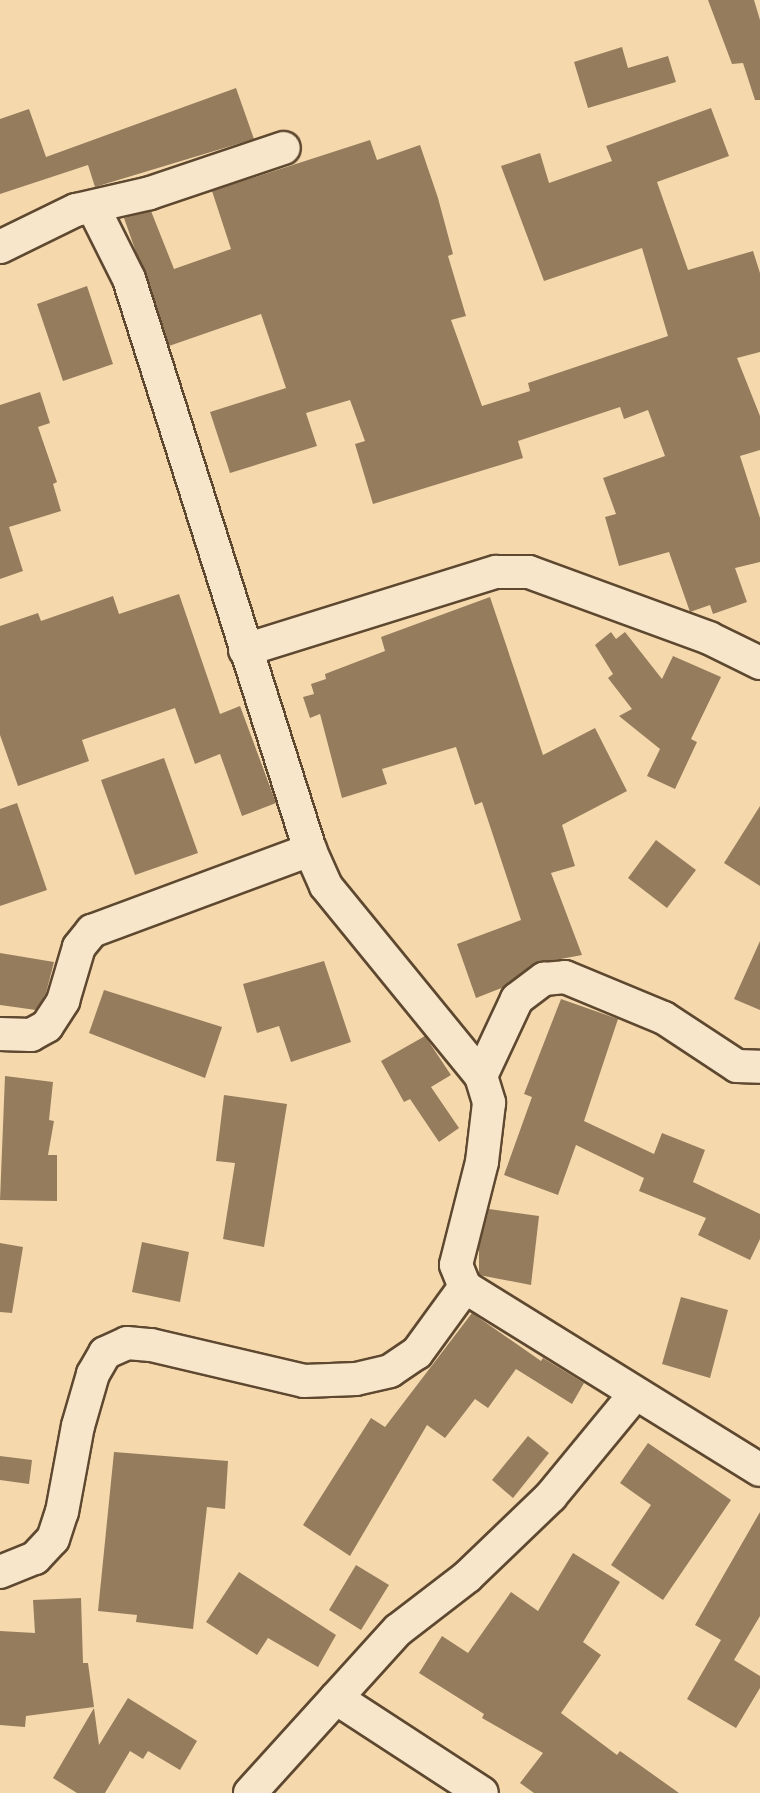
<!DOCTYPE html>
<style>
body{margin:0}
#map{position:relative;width:760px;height:1793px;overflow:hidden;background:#f5d9ad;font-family:"EB Garamond",serif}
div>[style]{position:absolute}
.building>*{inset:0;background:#957c5d}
.roads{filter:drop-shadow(2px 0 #5e4830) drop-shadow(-2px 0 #5e4830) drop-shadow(0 2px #5e4830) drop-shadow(0 -2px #5e4830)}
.street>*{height:32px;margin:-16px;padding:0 16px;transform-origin:16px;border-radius:16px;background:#f8e6ca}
span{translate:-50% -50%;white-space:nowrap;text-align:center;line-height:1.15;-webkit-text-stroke:5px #f8e6ca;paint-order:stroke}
</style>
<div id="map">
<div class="building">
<div style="clip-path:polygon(708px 0,754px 0,760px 20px,760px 100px,755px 100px,743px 63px,732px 64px)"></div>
<div style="clip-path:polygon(622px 47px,628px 68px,668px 56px,676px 82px,588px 108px,574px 62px)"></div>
<div style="clip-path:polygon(236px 88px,254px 139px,95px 187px,88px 165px,0 194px,0 119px,29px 109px,46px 157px)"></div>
<div style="clip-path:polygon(711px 108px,729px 156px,657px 182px,688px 270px,753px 251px,760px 273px,760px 352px,737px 358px,760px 416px,760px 450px,740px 456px,760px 518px,760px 562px,735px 568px,747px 602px,713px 614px,710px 605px,690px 612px,669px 552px,619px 566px,605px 517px,616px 514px,603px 478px,665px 456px,648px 410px,624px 419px,620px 407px,518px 441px,523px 458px,373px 504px,355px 444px,365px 441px,350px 400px,306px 413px,317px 446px,230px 473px,210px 412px,286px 388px,261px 314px,169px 346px,124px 218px,151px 211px,174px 269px,231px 249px,212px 191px,370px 140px,377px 160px,420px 145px,438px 198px,453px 254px,448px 256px,466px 316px,451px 320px,482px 406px,530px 391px,528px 383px,668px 336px,642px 248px,544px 281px,501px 166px,540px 153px,549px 183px,612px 161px,606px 146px)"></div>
<div style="clip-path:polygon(87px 286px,113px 364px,63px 381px,37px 304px)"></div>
<div style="clip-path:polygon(40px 392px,50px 423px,38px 427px,57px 482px,53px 484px,61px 511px,9px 527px,23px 571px,0 579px,0 405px)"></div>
<div style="clip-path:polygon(179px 594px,220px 714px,240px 706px,276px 803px,242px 816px,220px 754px,195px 764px,175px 708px,82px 740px,89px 761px,18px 786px,0 735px,0 626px,38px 613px,41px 621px,113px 596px,119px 614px)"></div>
<div style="clip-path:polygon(490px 597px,543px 755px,595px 728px,627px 791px,562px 825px,575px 866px,551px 873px,582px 955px,534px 964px,504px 987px,476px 998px,457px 944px,521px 920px,482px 802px,475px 805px,456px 747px,382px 769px,387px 784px,342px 798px,320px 714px,310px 718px,303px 697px,314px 694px,311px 684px,326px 679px,325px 674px,385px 651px,381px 637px)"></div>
<div style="clip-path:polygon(611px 632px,616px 639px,625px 632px,662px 679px,673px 656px,721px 677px,691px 739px,697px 742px,675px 789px,647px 776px,660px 749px,619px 716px,632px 709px,608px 678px,613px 674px,595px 645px)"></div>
<div style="clip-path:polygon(164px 758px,198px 853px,135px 875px,101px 780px)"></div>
<div style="clip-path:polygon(17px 803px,47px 890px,0 906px,0 809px)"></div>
<div style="clip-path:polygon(760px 806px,760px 886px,724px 863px)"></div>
<div style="clip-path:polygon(656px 840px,696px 870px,667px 908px,628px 878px)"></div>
<div style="clip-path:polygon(760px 941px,760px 1010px,734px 999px)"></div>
<div style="clip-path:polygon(0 953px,54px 962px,46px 993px,36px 1010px,0 1005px)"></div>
<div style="clip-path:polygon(324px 961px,351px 1042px,291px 1062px,279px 1026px,257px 1033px,243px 984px)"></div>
<div style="clip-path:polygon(104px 990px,222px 1027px,205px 1078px,89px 1033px)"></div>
<div style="clip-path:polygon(561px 999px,618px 1019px,584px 1121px,654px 1154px,662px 1133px,705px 1150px,693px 1182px,760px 1214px,760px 1239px,750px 1260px,698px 1235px,706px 1218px,639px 1191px,644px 1178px,576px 1145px,558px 1195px,504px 1175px,532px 1097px,524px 1094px)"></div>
<div style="clip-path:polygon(425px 1036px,451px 1075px,431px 1087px,459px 1128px,439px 1142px,410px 1099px,404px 1102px,381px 1061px)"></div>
<div style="clip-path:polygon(5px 1076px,53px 1082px,49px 1120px,54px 1121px,48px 1155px,57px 1155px,57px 1201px,0 1200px)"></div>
<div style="clip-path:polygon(224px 1095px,287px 1104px,264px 1247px,223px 1239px,235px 1163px,216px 1161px)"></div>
<div style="clip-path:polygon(489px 1209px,539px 1216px,531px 1285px,479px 1275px,479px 1247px)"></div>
<div style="clip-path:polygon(142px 1242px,189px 1252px,180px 1302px,132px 1292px)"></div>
<div style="clip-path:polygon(0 1243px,23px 1247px,12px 1313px,0 1312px)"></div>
<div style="clip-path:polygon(681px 1297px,728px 1310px,710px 1378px,662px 1364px)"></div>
<div style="clip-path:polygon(472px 1313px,541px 1361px,543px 1358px,584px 1383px,572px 1404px,516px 1369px,488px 1408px,475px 1399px,445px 1438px,427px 1425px,350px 1556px,303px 1525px,371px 1418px,385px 1427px)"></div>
<div style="clip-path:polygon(528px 1436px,549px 1453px,513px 1498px,492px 1480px)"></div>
<div style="clip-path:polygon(648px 1443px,731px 1500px,663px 1600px,611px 1565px,651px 1505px,620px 1483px)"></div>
<div style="clip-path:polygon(114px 1452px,228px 1461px,225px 1509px,207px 1507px,193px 1629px,136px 1622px,137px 1615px,98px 1611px)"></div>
<div style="clip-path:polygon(0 1456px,32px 1460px,29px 1484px,0 1480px)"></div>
<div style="clip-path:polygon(760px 1512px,760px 1616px,734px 1660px,760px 1676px,760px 1688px,736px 1728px,687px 1699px,721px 1640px,695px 1625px)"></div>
<div style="clip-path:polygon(573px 1553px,620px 1582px,583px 1642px,601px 1655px,561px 1713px,617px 1755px,620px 1751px,679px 1793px,534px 1793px,520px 1783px,543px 1753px,482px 1718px,484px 1714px,419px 1673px,442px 1636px,468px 1653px,511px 1592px,538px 1611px)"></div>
<div style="clip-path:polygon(356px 1565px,389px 1585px,361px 1630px,329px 1610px)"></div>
<div style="clip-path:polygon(239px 1572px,336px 1635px,318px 1667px,268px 1638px,257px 1655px,206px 1622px)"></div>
<div style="clip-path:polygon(81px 1598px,83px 1663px,88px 1663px,94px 1707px,26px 1716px,25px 1727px,0 1725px,0 1631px,35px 1633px,33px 1600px)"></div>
<div style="clip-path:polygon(128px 1698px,197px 1741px,180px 1770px,148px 1751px,143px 1759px,130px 1751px,105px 1793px,77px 1793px,53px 1778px,94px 1708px,99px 1745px)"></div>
</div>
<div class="roads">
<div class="street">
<div style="left:93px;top:207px;width:80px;rotate:63.4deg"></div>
<div style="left:129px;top:279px;width:599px;rotate:72.41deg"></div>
<div style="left:310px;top:850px;width:39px;rotate:66deg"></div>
<div style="left:326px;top:886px;width:245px;rotate:50.8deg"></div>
<div style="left:481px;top:1076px;width:28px;rotate:73deg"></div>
<div style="left:489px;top:1103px;width:59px;rotate:96.8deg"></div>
<div style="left:482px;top:1162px;width:106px;rotate:104.2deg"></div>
<div style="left:456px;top:1265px;width:24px;rotate:68deg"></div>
<div style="left:465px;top:1287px;width:347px;rotate:31.8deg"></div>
<div style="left:0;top:247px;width:85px;rotate:-26deg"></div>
<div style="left:76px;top:210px;width:76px;rotate:-12.9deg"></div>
<div style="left:150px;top:193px;width:141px;rotate:-18.6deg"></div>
<div style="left:245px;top:650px;width:263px;rotate:-17.3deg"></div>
<div style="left:496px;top:572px;width:33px"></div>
<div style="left:529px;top:572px;width:192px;rotate:20.1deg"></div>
<div style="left:709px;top:638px;width:57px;rotate:26.1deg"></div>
<div style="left:0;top:1034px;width:31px;rotate:2deg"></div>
<div style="left:31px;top:1035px;width:18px;rotate:-29deg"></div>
<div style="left:47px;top:1026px;width:30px;rotate:-57deg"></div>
<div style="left:63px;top:1001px;width:56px;rotate:-73.5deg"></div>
<div style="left:79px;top:947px;width:21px;rotate:-51deg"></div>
<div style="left:92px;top:931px;width:233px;rotate:-20.4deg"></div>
<div style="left:481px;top:1076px;width:85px;rotate:-64.9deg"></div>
<div style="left:517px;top:999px;width:34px;rotate:-37deg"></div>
<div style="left:544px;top:979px;width:21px;rotate:-5deg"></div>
<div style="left:565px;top:977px;width:107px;rotate:22.5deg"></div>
<div style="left:664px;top:1018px;width:87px;rotate:33.3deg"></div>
<div style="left:737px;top:1066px;width:23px;rotate:2deg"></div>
<div style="left:0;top:1572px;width:38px;rotate:-22deg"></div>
<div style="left:35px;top:1558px;width:26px;rotate:-47deg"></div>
<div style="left:53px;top:1539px;width:28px;rotate:-72deg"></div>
<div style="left:62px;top:1512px;width:87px;rotate:-79.5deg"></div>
<div style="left:78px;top:1426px;width:54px;rotate:-73.9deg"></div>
<div style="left:93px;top:1374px;width:24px;rotate:-60deg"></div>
<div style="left:105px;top:1353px;width:24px;rotate:-24deg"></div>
<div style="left:127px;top:1343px;width:24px;rotate:5deg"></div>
<div style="left:151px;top:1345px;width:157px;rotate:13.2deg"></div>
<div style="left:304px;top:1381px;width:52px;rotate:-2.2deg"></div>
<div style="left:356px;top:1379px;width:35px;rotate:-13deg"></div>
<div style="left:390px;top:1371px;width:32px;rotate:-34deg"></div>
<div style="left:417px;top:1353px;width:82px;rotate:-54deg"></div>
<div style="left:336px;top:1698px;width:174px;rotate:33.1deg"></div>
<div style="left:250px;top:1793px;width:220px;rotate:-47.8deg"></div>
<div style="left:398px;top:1630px;width:88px;rotate:-37.6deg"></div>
<div style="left:468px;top:1576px;width:115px;rotate:-43.9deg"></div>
<div style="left:551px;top:1496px;width:132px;rotate:-50.5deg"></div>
</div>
</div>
</div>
